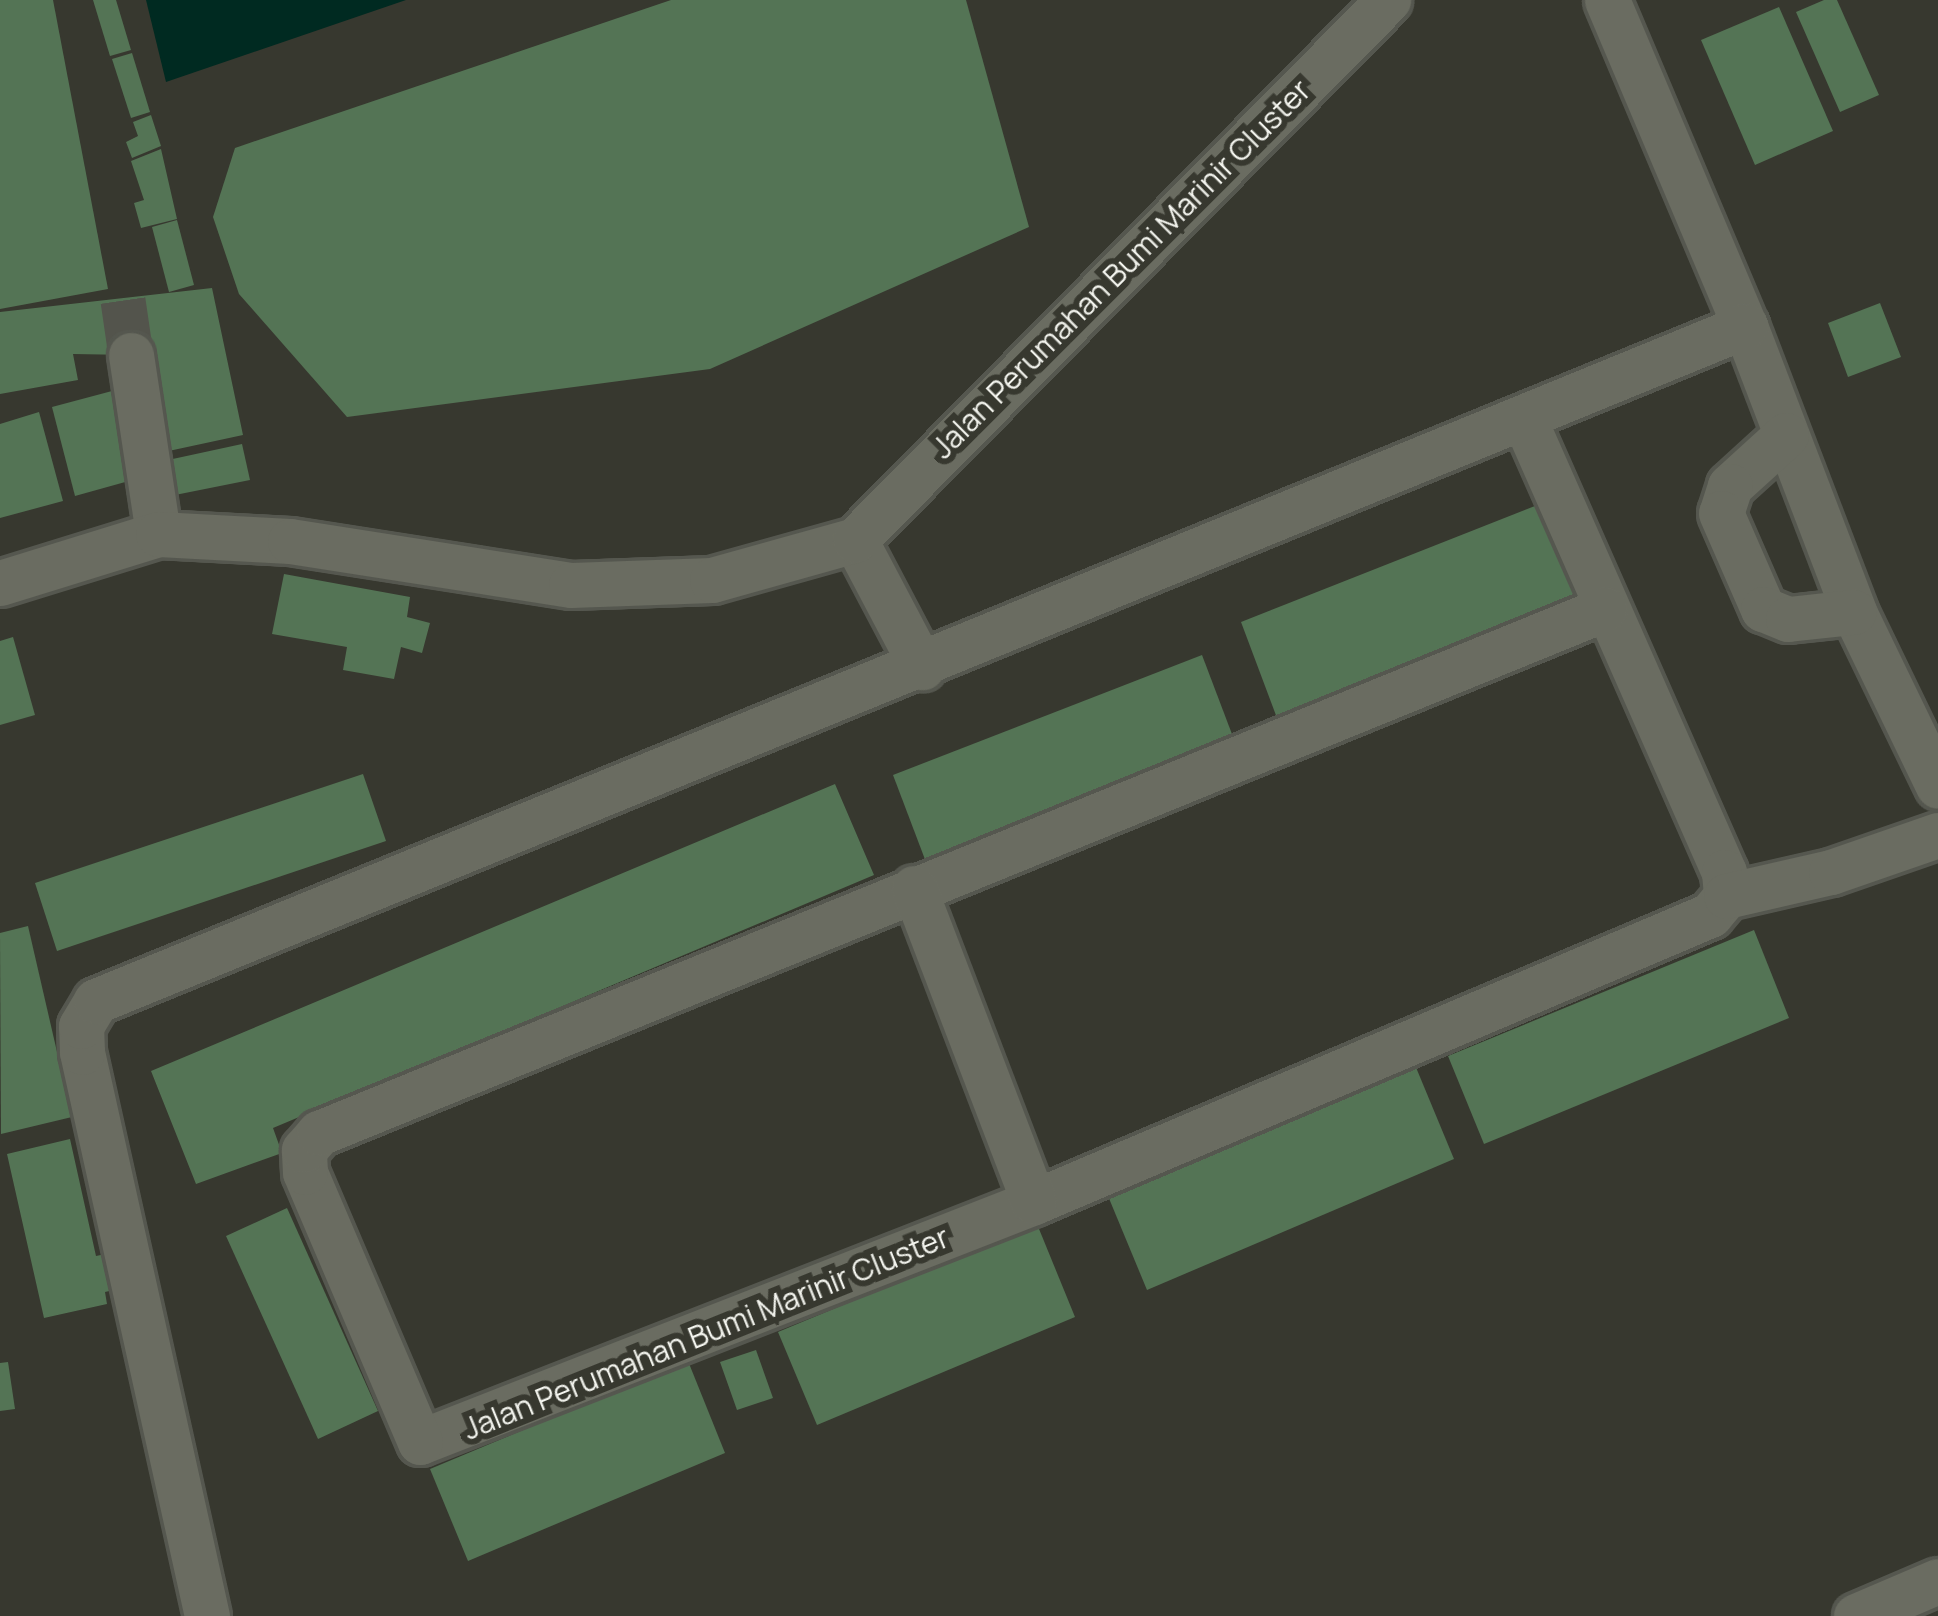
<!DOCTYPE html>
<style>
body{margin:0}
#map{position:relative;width:1938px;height:1616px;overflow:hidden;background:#37382f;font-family:Manrope,sans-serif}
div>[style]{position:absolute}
.water>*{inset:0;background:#002a21}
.building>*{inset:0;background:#547455}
.minor-tunnel>*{height:45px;margin-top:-22.5px;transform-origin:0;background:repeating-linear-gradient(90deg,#53544c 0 45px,transparent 0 67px)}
.roads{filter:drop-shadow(3px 0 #55574f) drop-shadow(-3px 0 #55574f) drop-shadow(0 3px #55574f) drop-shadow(0 -3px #55574f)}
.minor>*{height:45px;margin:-22.5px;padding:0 22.5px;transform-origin:22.5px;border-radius:22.5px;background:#6a6c61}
span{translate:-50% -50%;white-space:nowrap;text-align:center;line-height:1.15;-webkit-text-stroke:12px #37382f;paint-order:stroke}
.street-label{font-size:30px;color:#f3f4ee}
</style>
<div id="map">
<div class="water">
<div style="clip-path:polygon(146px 0,406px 0,166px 82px)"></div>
</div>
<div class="building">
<div style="clip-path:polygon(0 0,53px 0,108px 289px,0 309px)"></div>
<div style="clip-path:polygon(93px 0,116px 0,131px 50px,110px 56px)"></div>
<div style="clip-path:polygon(671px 0,966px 0,1029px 227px,710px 369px,347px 417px,239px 294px,213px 217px,235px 148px)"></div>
<div style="clip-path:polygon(1824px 0,1837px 0,1879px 95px,1840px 112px,1796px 12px)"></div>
<div style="clip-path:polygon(1779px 7px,1833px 131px,1755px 165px,1701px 40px)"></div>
<div style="clip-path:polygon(132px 53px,150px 112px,131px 118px,112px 59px)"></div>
<div style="clip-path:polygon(151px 115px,161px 146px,132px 158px,126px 142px,138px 136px,133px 122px)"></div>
<div style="clip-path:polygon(161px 149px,177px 219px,141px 228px,134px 203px,144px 200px,131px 161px)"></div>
<div style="clip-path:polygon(177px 220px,194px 285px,169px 292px,152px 227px)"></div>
<div style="clip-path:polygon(212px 288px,243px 435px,164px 452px,131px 355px,73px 354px,78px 380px,0 394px,0 312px)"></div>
<div style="clip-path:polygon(1880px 303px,1901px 357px,1848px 377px,1828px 323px)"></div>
<div style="clip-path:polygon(112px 391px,136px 479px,75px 496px,52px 407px)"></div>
<div style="clip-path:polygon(39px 412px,63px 501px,0 518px,0 424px)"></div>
<div style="clip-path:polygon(242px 444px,250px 480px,175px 495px,168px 460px)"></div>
<div style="clip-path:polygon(1545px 502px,1583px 598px,1277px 718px,1241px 622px)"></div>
<div style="clip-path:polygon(284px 574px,410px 597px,407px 617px,430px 623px,422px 653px,401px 647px,394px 679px,343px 670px,347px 647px,272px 634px)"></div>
<div style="clip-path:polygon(13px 637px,35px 715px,0 725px,0 641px)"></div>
<div style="clip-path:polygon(1202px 655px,1238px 750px,929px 870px,893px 775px)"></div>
<div style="clip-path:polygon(363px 774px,386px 841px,57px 951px,35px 883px)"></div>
<div style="clip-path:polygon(835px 784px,874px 875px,273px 1128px,282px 1153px,196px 1184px,151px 1071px)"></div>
<div style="clip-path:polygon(28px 926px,72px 1117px,1px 1134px,0 933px)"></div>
<div style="clip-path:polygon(1754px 930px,1789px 1018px,1484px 1144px,1448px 1056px)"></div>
<div style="clip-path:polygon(1415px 1065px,1454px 1159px,1147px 1290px,1108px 1196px)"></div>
<div style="clip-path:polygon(70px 1139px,96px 1256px,115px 1252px,122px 1288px,105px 1292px,107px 1304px,44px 1318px,7px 1154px)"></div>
<div style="clip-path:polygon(287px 1208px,378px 1411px,318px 1439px,226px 1236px)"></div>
<div style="clip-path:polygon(1037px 1224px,1075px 1317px,817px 1425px,778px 1332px)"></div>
<div style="clip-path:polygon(756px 1350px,773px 1398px,737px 1410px,720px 1362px)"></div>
<div style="clip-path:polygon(688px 1361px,725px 1453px,468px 1561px,430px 1469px)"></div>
<div style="clip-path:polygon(8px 1362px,15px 1409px,0 1411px,0 1363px)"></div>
</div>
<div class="minor-tunnel">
<div style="left:123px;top:300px;width:56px;rotate:81.7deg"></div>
</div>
<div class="roads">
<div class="minor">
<div style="left:1607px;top:0;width:354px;rotate:67.1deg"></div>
<div style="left:1745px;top:326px;width:306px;rotate:69.1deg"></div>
<div style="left:1854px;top:612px;width:193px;rotate:64.2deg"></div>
<div style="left:131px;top:355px;width:181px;rotate:81.4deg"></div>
<div style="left:1525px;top:421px;width:493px;rotate:66.2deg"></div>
<div style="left:1724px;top:872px;width:24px;rotate:85deg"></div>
<div style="left:1726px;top:896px;width:25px;rotate:130deg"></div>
<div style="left:1710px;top:915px;width:734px;rotate:157deg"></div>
<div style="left:1034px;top:1202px;width:659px;rotate:158.65deg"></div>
<div style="left:420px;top:1442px;width:293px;rotate:-113.1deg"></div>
<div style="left:305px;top:1172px;width:22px;rotate:-93deg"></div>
<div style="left:304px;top:1150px;width:23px;rotate:-49deg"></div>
<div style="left:319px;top:1133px;width:1388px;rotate:-22.18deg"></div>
<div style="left:1786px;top:435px;width:76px;rotate:137.7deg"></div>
<div style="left:1730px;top:486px;width:28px;rotate:108deg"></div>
<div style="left:1721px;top:513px;width:105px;rotate:66.4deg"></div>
<div style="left:1763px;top:609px;width:27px;rotate:22deg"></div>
<div style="left:1788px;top:619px;width:66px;rotate:-6.1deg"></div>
<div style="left:855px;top:540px;width:144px;rotate:62.2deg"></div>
<div style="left:0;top:583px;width:165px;rotate:-17.2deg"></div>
<div style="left:158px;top:534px;width:132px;rotate:3deg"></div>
<div style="left:290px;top:541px;width:284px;rotate:8.9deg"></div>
<div style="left:571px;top:585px;width:141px;rotate:-2deg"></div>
<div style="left:712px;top:580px;width:148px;rotate:-15.6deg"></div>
<div style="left:855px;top:540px;width:759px;rotate:-45.37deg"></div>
<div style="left:914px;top:888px;width:336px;rotate:69.1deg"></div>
<div style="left:1726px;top:896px;width:108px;rotate:-12.9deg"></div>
<div style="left:1831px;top:872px;width:113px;rotate:-19.1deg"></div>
<div style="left:207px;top:1616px;width:578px;rotate:-102.5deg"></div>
<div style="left:82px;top:1052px;width:26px;rotate:-92deg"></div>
<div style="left:81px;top:1026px;width:29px;rotate:-59deg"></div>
<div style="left:96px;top:1001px;width:1782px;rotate:-22.26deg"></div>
<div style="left:1856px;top:1616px;width:89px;rotate:-23.1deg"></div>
</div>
</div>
<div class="street-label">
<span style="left:1121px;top:269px;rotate:-45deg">Jalan Perumahan Bumi Marinir Cluster</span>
<span style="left:706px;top:1333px;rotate:-22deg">Jalan Perumahan Bumi Marinir Cluster</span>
</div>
</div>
